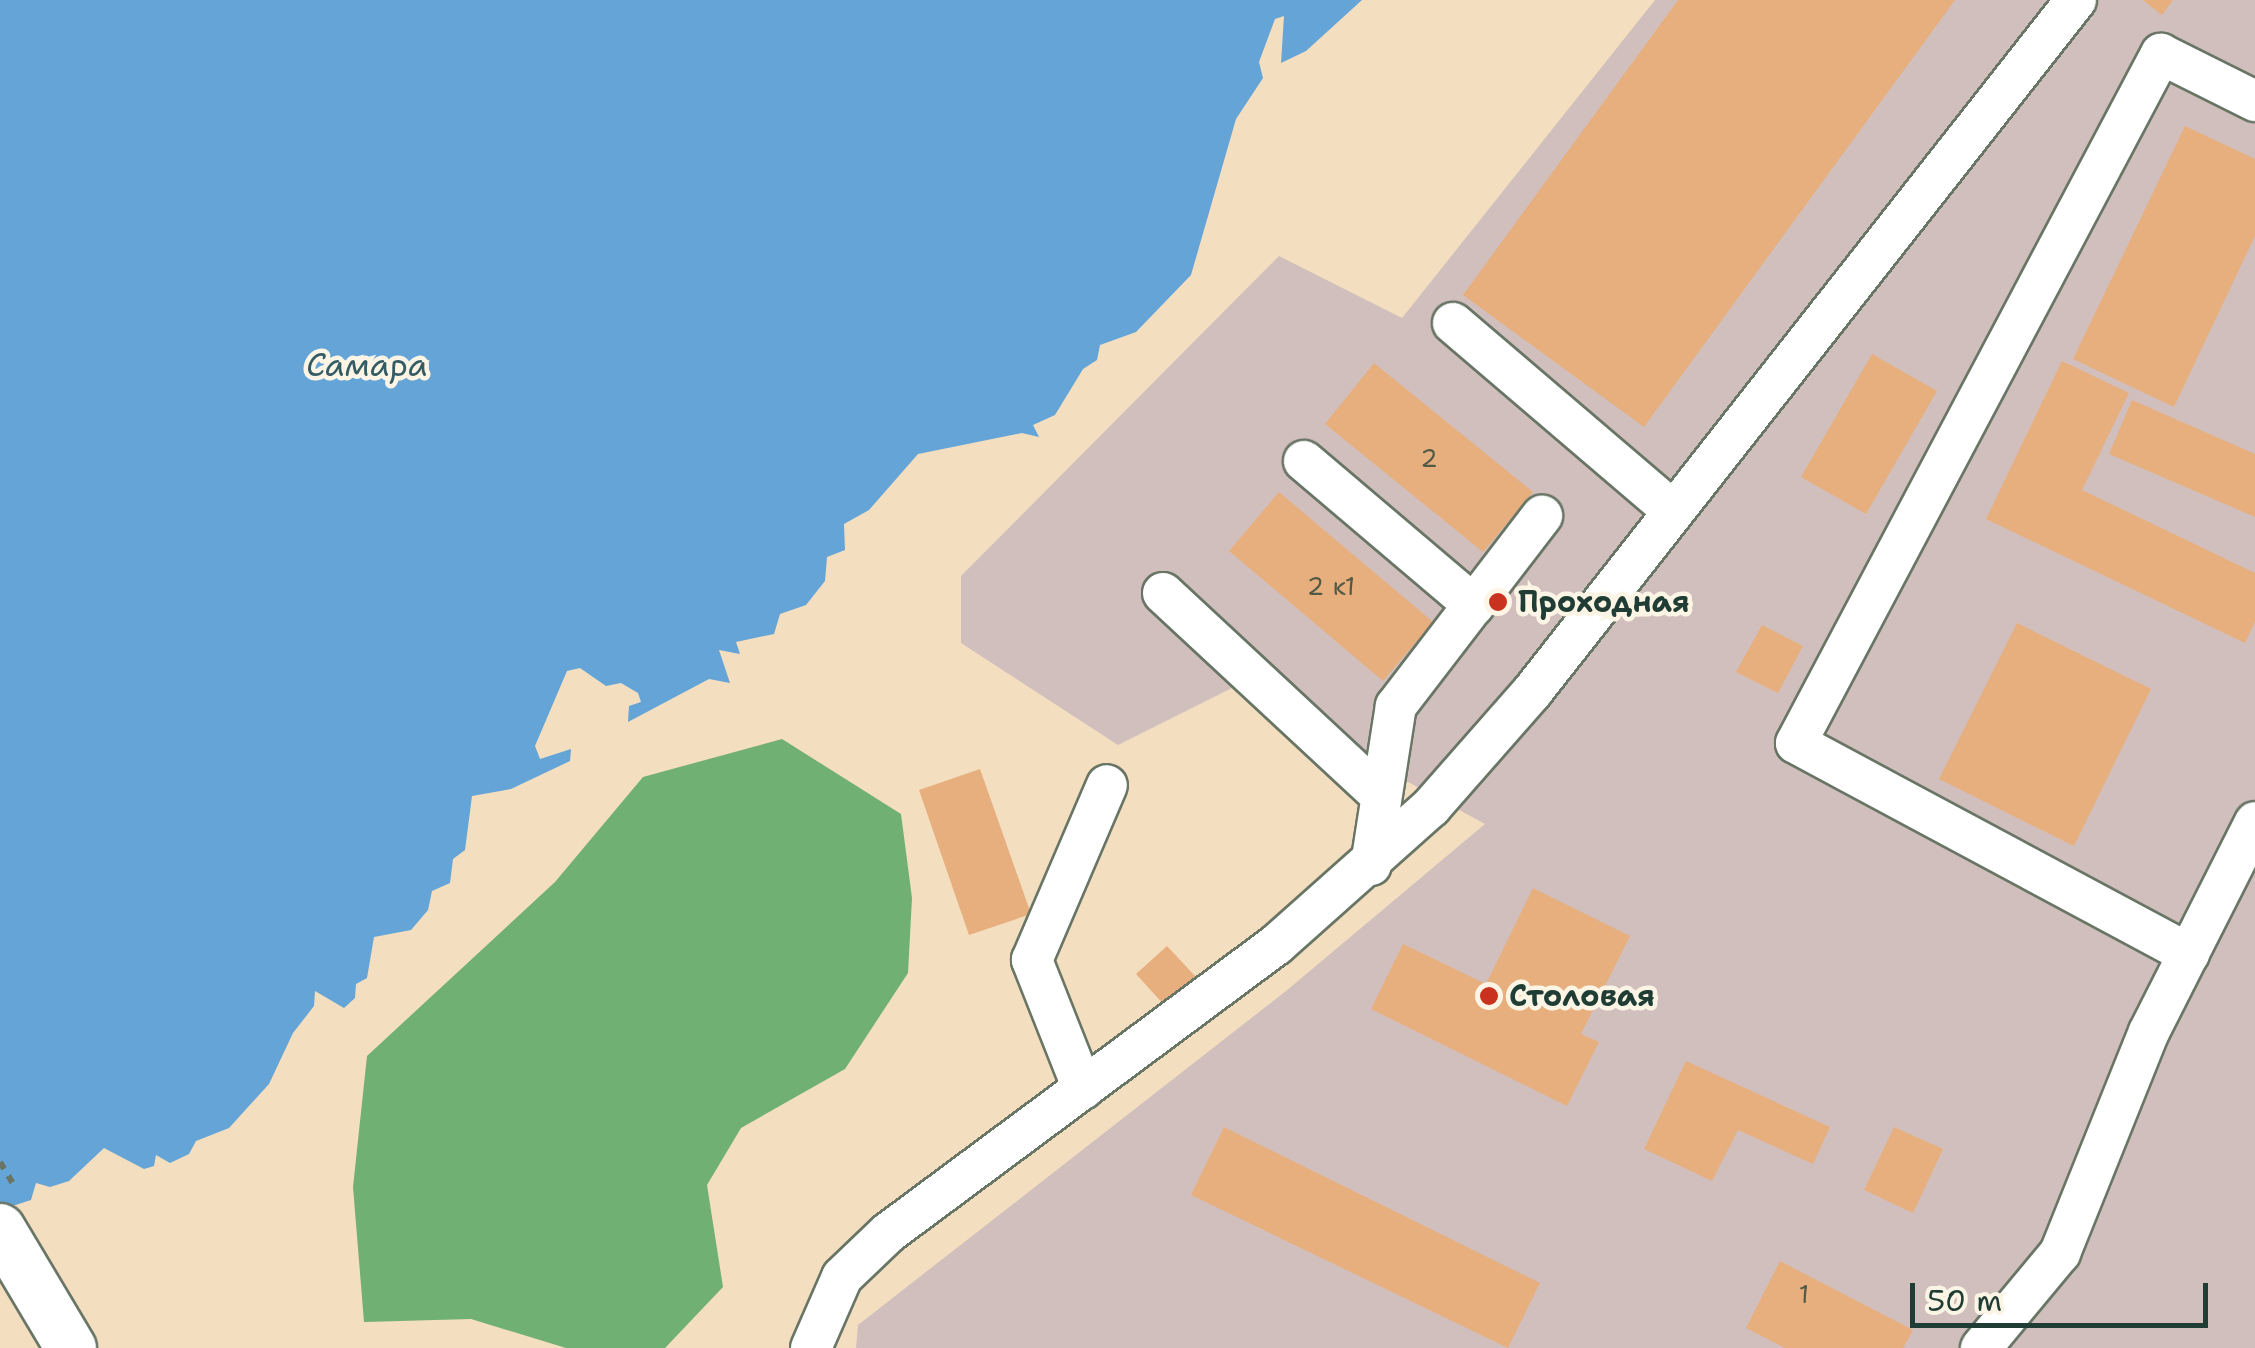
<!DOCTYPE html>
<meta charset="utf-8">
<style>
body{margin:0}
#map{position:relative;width:2255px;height:1348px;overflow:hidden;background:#f3dec0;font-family:"Shantell Sans",sans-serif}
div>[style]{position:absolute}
.industrial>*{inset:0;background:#d1bfbd}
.forest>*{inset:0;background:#70b073}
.water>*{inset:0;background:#64a4d7}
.building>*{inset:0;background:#e7af7d}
.path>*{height:6px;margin-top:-3px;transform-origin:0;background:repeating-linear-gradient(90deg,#697565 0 8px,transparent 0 16px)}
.roads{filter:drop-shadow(2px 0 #697565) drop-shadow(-2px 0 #697565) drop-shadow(0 2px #697565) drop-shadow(0 -2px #697565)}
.minor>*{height:40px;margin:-20px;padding:0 20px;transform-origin:20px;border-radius:20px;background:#fff}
.major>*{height:50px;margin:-25px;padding:0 25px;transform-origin:25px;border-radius:25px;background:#fff}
.dots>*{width:28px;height:28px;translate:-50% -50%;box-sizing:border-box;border:5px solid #fcf5e5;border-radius:50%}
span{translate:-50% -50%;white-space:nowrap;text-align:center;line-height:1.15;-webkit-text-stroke:9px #fcf5e5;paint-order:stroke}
.number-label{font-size:25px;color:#515a46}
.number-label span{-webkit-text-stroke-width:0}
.poi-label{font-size:30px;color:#1f3d34;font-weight:700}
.left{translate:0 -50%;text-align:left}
.water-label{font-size:32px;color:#345c65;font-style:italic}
.scale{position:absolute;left:1910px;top:1283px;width:298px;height:45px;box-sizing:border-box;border:5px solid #1f3d34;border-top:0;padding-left:12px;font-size:30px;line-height:35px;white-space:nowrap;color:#1f3d34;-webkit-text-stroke:8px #fcf5e5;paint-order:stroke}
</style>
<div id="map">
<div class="industrial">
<div style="clip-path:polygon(1655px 0,2255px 0,2255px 1348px,856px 1348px,858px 1325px,1286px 991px,1485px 824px,1366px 759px,1258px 675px,1118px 745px,961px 643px,961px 576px,1279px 256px,1402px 318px)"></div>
</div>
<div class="forest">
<div style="clip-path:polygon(782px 739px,901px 814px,912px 898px,908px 973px,845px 1069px,741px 1128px,707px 1185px,723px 1287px,665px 1348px,566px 1348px,471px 1319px,364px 1322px,353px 1187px,367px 1056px,555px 882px,643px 777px)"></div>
</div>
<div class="water">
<div style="clip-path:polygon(0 0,1362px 0,1306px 51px,1281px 63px,1284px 16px,1275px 19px,1259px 62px,1263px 78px,1236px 119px,1191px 275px,1136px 332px,1100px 345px,1097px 360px,1083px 369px,1055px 415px,1033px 425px,1039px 437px,1022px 433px,918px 454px,869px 510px,844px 524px,845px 550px,827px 557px,825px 581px,806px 605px,780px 614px,774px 634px,736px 642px,740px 654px,719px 650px,730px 683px,709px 679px,628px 722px,629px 706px,641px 702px,638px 693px,621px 683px,606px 686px,580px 668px,567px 671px,535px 746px,540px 759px,571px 749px,570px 761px,511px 789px,472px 796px,465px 850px,453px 859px,450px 883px,432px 891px,428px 910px,411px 930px,374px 937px,367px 978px,356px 984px,355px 998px,344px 1008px,315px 991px,314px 1006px,293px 1033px,269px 1084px,229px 1128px,196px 1141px,189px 1154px,170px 1163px,156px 1155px,154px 1166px,144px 1169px,104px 1148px,69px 1181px,50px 1187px,36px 1183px,31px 1200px,0 1210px)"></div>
</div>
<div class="building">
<div style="clip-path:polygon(1678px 0,1955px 0,1644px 427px,1463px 295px)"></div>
<div style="clip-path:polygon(2143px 0,2173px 0,2162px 15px)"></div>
<div style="clip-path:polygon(2185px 126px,2255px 159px,2255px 236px,2174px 407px,2073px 359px)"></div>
<div style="clip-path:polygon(1872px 354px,1937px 391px,1866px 514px,1801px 477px)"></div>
<div style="clip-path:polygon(2062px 361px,2129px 393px,2082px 490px,2255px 573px,2255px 622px,2245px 643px,1986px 519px)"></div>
<div style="clip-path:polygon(1374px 363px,1533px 492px,1483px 552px,1325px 424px)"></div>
<div style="clip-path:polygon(2132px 400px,2255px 454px,2255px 517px,2109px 454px)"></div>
<div style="clip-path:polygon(1279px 492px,1433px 622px,1383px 681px,1229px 551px)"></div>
<div style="clip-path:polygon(1496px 589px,1511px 601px,1500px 614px,1485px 602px)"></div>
<div style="clip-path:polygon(2017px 623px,2151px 689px,2074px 846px,1939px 779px)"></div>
<div style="clip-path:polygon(1762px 625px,1803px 646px,1778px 693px,1736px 672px)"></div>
<div style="clip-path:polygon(980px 769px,1031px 914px,969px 935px,919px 790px)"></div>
<div style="clip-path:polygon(1533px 888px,1630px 936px,1581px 1034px,1599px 1042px,1567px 1106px,1371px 1009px,1403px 944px,1486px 984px)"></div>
<div style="clip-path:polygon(1167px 946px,1196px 977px,1165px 1006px,1136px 974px)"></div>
<div style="clip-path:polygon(1686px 1061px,1830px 1127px,1813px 1164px,1738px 1130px,1712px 1181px,1644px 1149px)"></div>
<div style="clip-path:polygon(1224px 1127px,1540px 1283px,1508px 1348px,1191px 1195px)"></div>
<div style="clip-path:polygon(1894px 1127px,1943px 1149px,1913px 1213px,1864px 1190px)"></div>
<div style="clip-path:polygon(1780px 1261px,1913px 1330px,1903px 1348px,1785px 1348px,1746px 1328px)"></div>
</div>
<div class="path">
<div style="left:0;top:1162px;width:29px;rotate:59deg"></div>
</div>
<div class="roads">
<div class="minor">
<div style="left:1453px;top:323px;width:289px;rotate:40.5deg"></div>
<div style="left:1304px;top:461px;width:223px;rotate:40.3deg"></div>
<div style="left:1163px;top:593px;width:295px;rotate:42.9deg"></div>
<div style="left:1371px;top:865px;width:161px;rotate:-81.1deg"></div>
<div style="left:1396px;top:706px;width:240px;rotate:-52.5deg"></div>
<div style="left:2189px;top:954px;width:446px;rotate:-151.8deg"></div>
<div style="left:1796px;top:743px;width:780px;rotate:-62.09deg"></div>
<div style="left:2161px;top:54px;width:105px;rotate:26.6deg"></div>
<div style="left:1083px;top:1089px;width:139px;rotate:-111.6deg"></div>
<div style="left:1032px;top:960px;width:190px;rotate:-66.8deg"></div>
<div style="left:811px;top:1348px;width:77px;rotate:-66.4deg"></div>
<div style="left:842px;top:1277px;width:64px;rotate:-43.7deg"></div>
<div style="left:888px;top:1233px;width:483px;rotate:-36.6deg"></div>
<div style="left:1276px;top:945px;width:208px;rotate:-41.7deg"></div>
<div style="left:1431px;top:807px;width:153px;rotate:-48.7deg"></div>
<div style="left:1532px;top:692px;width:880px;rotate:-51.83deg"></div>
<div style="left:1981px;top:1348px;width:124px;rotate:-50.3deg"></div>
<div style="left:2060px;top:1253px;width:238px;rotate:-68.1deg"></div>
<div style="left:2149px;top:1032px;width:235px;rotate:-63.2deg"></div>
</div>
<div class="major">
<div style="left:0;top:1229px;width:139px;rotate:59.2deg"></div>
</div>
</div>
<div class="dots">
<div style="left:1498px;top:602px;background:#c8321e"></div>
<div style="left:1489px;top:996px;background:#c8321e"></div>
</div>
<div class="number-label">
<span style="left:1429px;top:458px">2</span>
<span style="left:1331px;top:586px">2 к1</span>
<span style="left:1804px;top:1294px">1</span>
</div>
<div class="poi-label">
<span class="left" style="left:1518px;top:602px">Проходная</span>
<span class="left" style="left:1509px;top:996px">Столовая</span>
</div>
<div class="water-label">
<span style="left:367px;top:365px">Самара</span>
</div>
<div class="scale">50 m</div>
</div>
